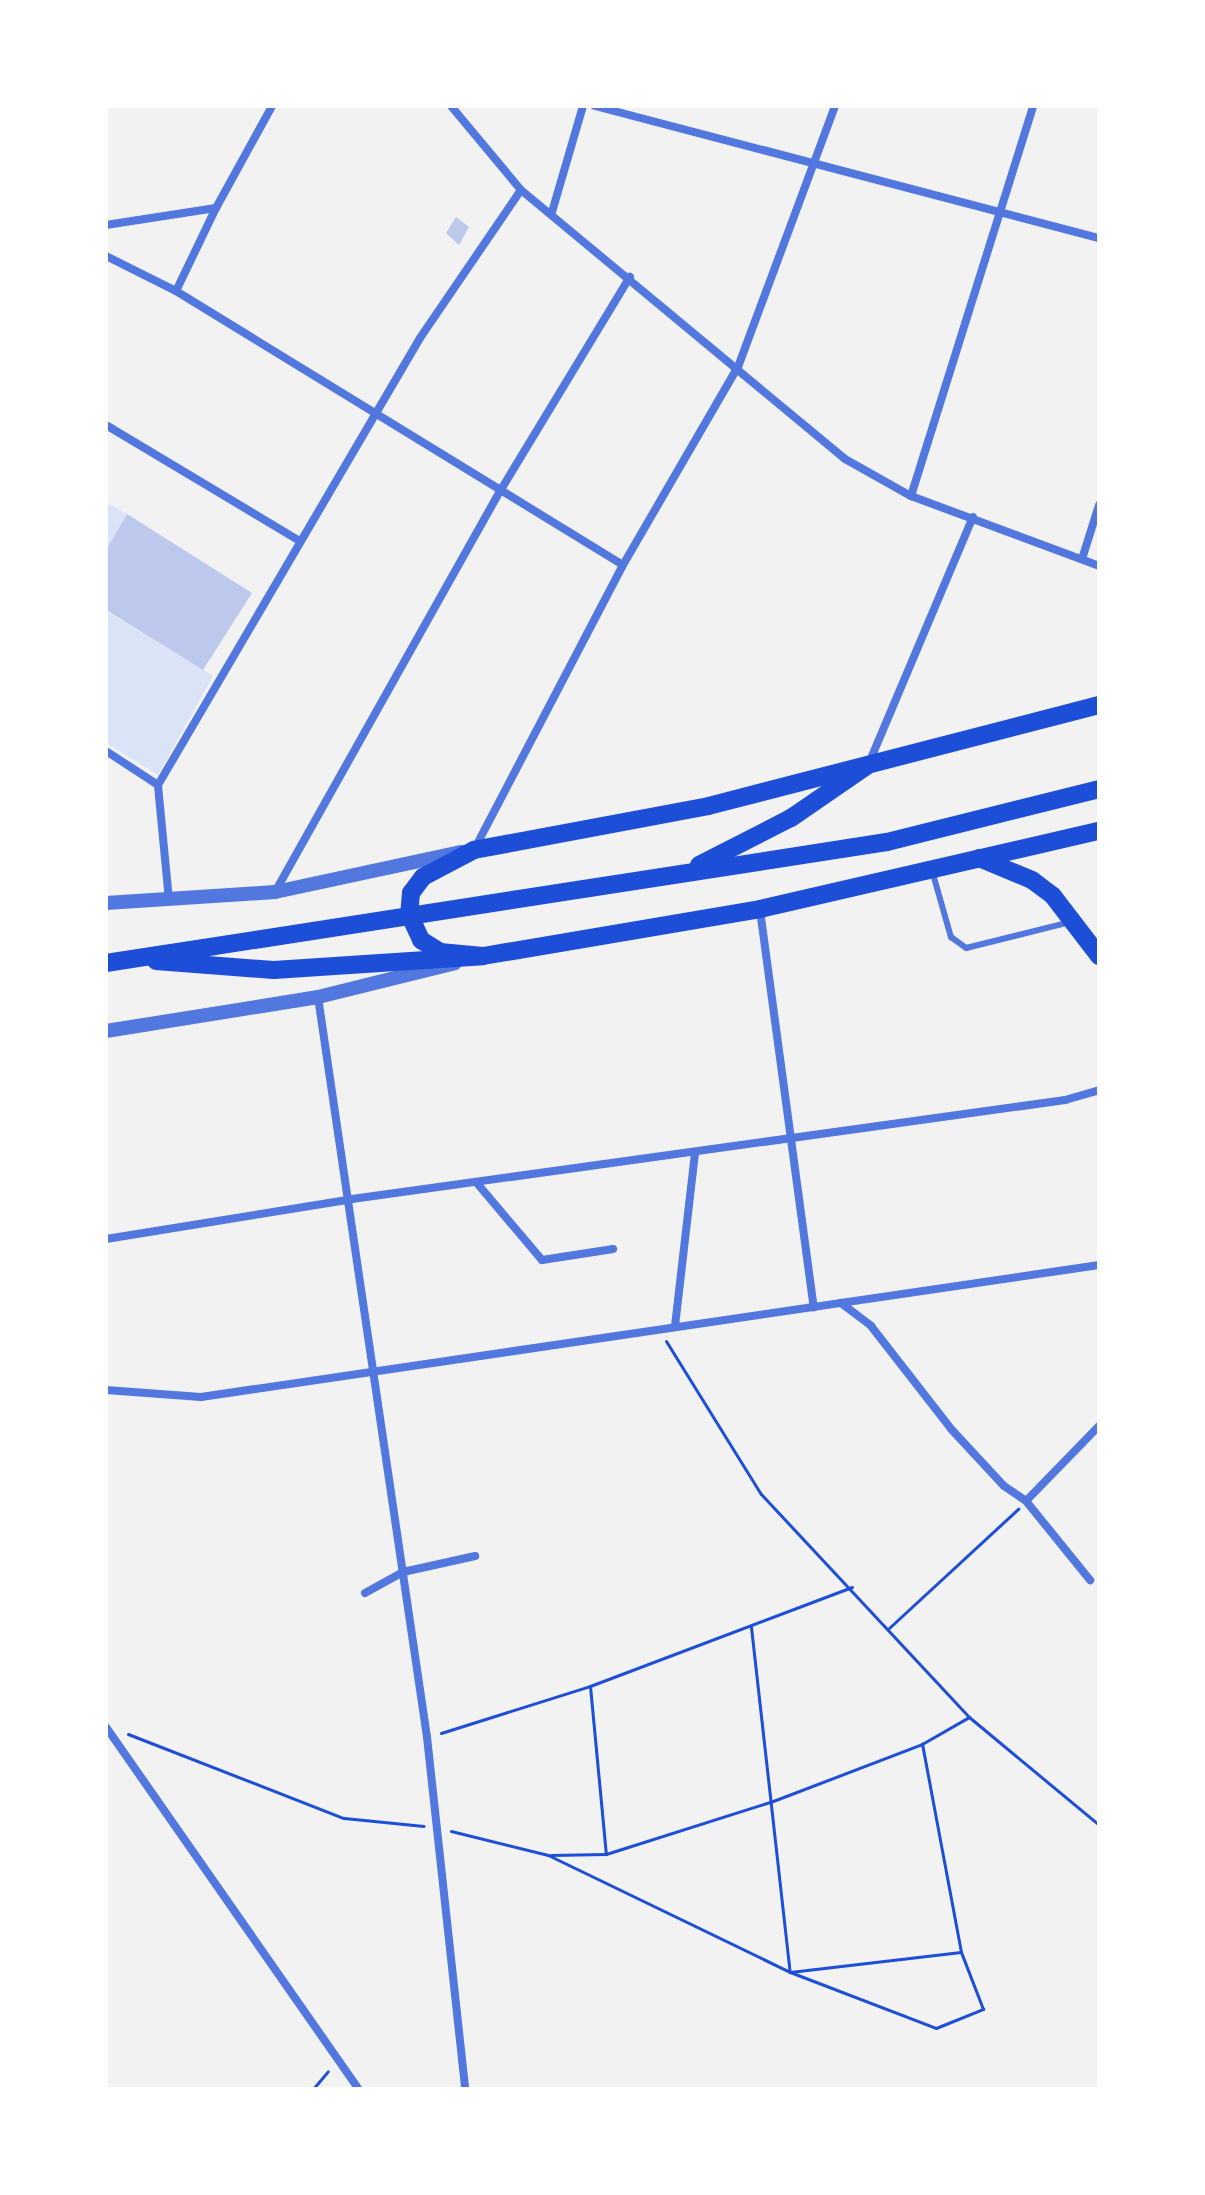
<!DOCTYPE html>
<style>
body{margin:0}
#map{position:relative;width:1205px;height:2195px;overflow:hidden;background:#f2f2f2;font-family:Quicksand,sans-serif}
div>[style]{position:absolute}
.green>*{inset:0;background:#dbe4f7}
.building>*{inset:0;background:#bdc9ec}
.path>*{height:3px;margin:-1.5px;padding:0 1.5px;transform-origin:1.5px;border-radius:1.5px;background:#1d4ed8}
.service>*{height:6px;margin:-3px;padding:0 3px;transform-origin:3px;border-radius:3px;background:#5277de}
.minor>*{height:8px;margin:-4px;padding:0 4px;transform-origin:4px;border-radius:4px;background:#5277de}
.tertiary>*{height:14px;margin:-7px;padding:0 7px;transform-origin:7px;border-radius:7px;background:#5277de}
.primary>*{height:18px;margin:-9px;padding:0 9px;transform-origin:9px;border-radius:9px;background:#1d4ed8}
.trunk>*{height:18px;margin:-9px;padding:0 9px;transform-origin:9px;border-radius:9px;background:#1d4ed8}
span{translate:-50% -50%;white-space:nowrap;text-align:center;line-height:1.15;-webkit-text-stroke:6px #fff;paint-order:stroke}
.frame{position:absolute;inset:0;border:108px solid #fff;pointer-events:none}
</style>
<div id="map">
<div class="green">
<div style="clip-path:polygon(106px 502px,127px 514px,106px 550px)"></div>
<div style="clip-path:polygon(106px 611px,213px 676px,158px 775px,106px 743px)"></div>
</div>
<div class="building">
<div style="clip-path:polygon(456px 217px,469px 227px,459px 245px,446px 233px)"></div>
<div style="clip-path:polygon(127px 514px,252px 593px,203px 670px,106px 610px,106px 550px)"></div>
</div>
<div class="path">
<div style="left:666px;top:1341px;width:180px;rotate:58.2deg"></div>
<div style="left:761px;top:1494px;width:305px;rotate:47deg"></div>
<div style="left:969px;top:1717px;width:169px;rotate:39.7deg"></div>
<div style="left:751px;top:1627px;width:347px;rotate:83.6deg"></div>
<div style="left:790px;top:1972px;width:172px;rotate:-6.7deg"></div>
<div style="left:889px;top:1628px;width:176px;rotate:-42.7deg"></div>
<div style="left:590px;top:1686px;width:169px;rotate:84.6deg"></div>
<div style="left:441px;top:1733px;width:156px;rotate:-17.5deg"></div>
<div style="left:590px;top:1686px;width:280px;rotate:-20.7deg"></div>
<div style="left:128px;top:1734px;width:232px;rotate:21.3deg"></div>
<div style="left:344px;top:1818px;width:80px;rotate:5.7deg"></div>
<div style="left:451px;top:1831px;width:100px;rotate:13.9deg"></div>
<div style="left:548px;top:1855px;width:269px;rotate:25.8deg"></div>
<div style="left:790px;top:1972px;width:156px;rotate:21deg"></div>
<div style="left:936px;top:2028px;width:51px;rotate:-22deg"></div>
<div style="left:983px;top:2009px;width:61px;rotate:-111.1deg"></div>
<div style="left:961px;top:1952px;width:212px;rotate:-100.6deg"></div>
<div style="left:551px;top:1855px;width:55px;rotate:-1deg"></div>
<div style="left:606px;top:1854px;width:175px;rotate:-17.6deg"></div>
<div style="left:773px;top:1801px;width:160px;rotate:-20.9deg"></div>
<div style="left:922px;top:1744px;width:54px;rotate:-29.9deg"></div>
<div style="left:313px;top:2089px;width:23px;rotate:-50deg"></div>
</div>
<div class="service">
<div style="left:933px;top:874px;width:66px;rotate:74.1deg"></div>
<div style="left:951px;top:937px;width:19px;rotate:36deg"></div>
<div style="left:966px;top:948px;width:107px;rotate:-14deg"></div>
</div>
<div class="minor">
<div style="left:451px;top:106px;width:109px;rotate:50.2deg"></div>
<div style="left:521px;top:190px;width:421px;rotate:39.7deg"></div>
<div style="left:845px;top:459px;width:76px;rotate:29.3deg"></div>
<div style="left:911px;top:496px;width:201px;rotate:20.4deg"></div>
<div style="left:595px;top:106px;width:521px;rotate:14.68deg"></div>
<div style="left:552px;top:212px;width:110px;rotate:-73.7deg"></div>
<div style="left:106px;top:225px;width:111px;rotate:-8.8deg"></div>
<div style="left:216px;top:208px;width:116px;rotate:-61.2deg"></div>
<div style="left:106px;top:256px;width:78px;rotate:26.6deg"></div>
<div style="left:176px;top:291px;width:524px;rotate:31.51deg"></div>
<div style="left:176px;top:291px;width:92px;rotate:-64.3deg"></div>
<div style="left:106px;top:425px;width:226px;rotate:30.9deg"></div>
<div style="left:911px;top:496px;width:409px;rotate:-72.6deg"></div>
<div style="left:1082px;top:559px;width:57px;rotate:-72.5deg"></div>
<div style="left:106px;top:751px;width:62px;rotate:33.2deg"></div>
<div style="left:869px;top:763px;width:267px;rotate:-67.1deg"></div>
<div style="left:475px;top:848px;width:319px;rotate:-62.4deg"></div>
<div style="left:623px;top:565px;width:229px;rotate:-59.9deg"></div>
<div style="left:738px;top:367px;width:278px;rotate:-69.6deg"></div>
<div style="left:275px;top:892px;width:463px;rotate:-60.7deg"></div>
<div style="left:502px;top:488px;width:247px;rotate:-58.8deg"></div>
<div style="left:169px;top:900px;width:116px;rotate:-95.5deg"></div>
<div style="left:158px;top:785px;width:518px;rotate:-59.62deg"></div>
<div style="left:420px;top:338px;width:179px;rotate:-55.7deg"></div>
<div style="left:760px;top:910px;width:401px;rotate:82.3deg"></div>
<div style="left:318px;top:997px;width:748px;rotate:81.62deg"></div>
<div style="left:427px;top:1737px;width:354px;rotate:83.8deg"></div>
<div style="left:476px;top:1182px;width:102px;rotate:49.8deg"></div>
<div style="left:542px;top:1260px;width:72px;rotate:-8.8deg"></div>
<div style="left:106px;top:1239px;width:249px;rotate:-9.2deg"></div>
<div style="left:352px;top:1199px;width:720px;rotate:-7.9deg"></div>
<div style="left:1065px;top:1100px;width:35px;rotate:-16deg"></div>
<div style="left:841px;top:1303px;width:38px;rotate:37deg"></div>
<div style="left:871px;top:1326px;width:132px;rotate:52.1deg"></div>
<div style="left:952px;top:1430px;width:76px;rotate:47.1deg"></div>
<div style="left:1004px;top:1486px;width:27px;rotate:34deg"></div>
<div style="left:1026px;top:1501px;width:102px;rotate:51deg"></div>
<div style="left:675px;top:1326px;width:174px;rotate:-83.4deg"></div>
<div style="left:106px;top:1390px;width:95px;rotate:4.2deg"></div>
<div style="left:201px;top:1397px;width:908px;rotate:-8.36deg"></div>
<div style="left:1026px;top:1501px;width:105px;rotate:-45.8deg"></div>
<div style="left:365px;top:1593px;width:43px;rotate:-28.9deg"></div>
<div style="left:403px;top:1572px;width:74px;rotate:-12.5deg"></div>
<div style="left:106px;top:1727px;width:442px;rotate:55.1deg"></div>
</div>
<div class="tertiary">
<div style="left:106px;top:903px;width:169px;rotate:-3.7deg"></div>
<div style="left:275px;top:892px;width:191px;rotate:-12.1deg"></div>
<div style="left:106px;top:1031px;width:215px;rotate:-9.1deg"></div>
<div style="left:318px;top:997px;width:141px;rotate:-13.9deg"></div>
</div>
<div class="primary">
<div style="left:1099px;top:705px;width:403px;rotate:165.5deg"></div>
<div style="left:709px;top:806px;width:239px;rotate:169.4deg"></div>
<div style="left:474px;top:850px;width:58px;rotate:152.1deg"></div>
<div style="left:423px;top:877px;width:20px;rotate:127deg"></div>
<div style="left:411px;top:893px;width:21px;rotate:95deg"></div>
<div style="left:409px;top:914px;width:29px;rotate:65deg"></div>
<div style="left:421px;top:940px;width:22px;rotate:32deg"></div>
<div style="left:440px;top:952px;width:43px;rotate:5.3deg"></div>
<div style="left:483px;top:956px;width:281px;rotate:-9.6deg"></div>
<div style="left:760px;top:909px;width:348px;rotate:-13deg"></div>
<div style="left:979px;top:858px;width:57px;rotate:22.5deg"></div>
<div style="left:1032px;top:880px;width:26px;rotate:37deg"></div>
<div style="left:1053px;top:896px;width:76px;rotate:52.5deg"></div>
</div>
<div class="trunk">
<div style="left:699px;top:865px;width:103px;rotate:-27.1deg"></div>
<div style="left:791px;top:818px;width:93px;rotate:-34.5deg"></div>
<div style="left:156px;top:961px;width:118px;rotate:4.4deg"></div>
<div style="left:274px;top:970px;width:209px;rotate:-3.8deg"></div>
<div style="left:106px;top:963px;width:790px;rotate:-8.81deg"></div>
<div style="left:887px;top:842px;width:219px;rotate:-14deg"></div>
</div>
<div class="frame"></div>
</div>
